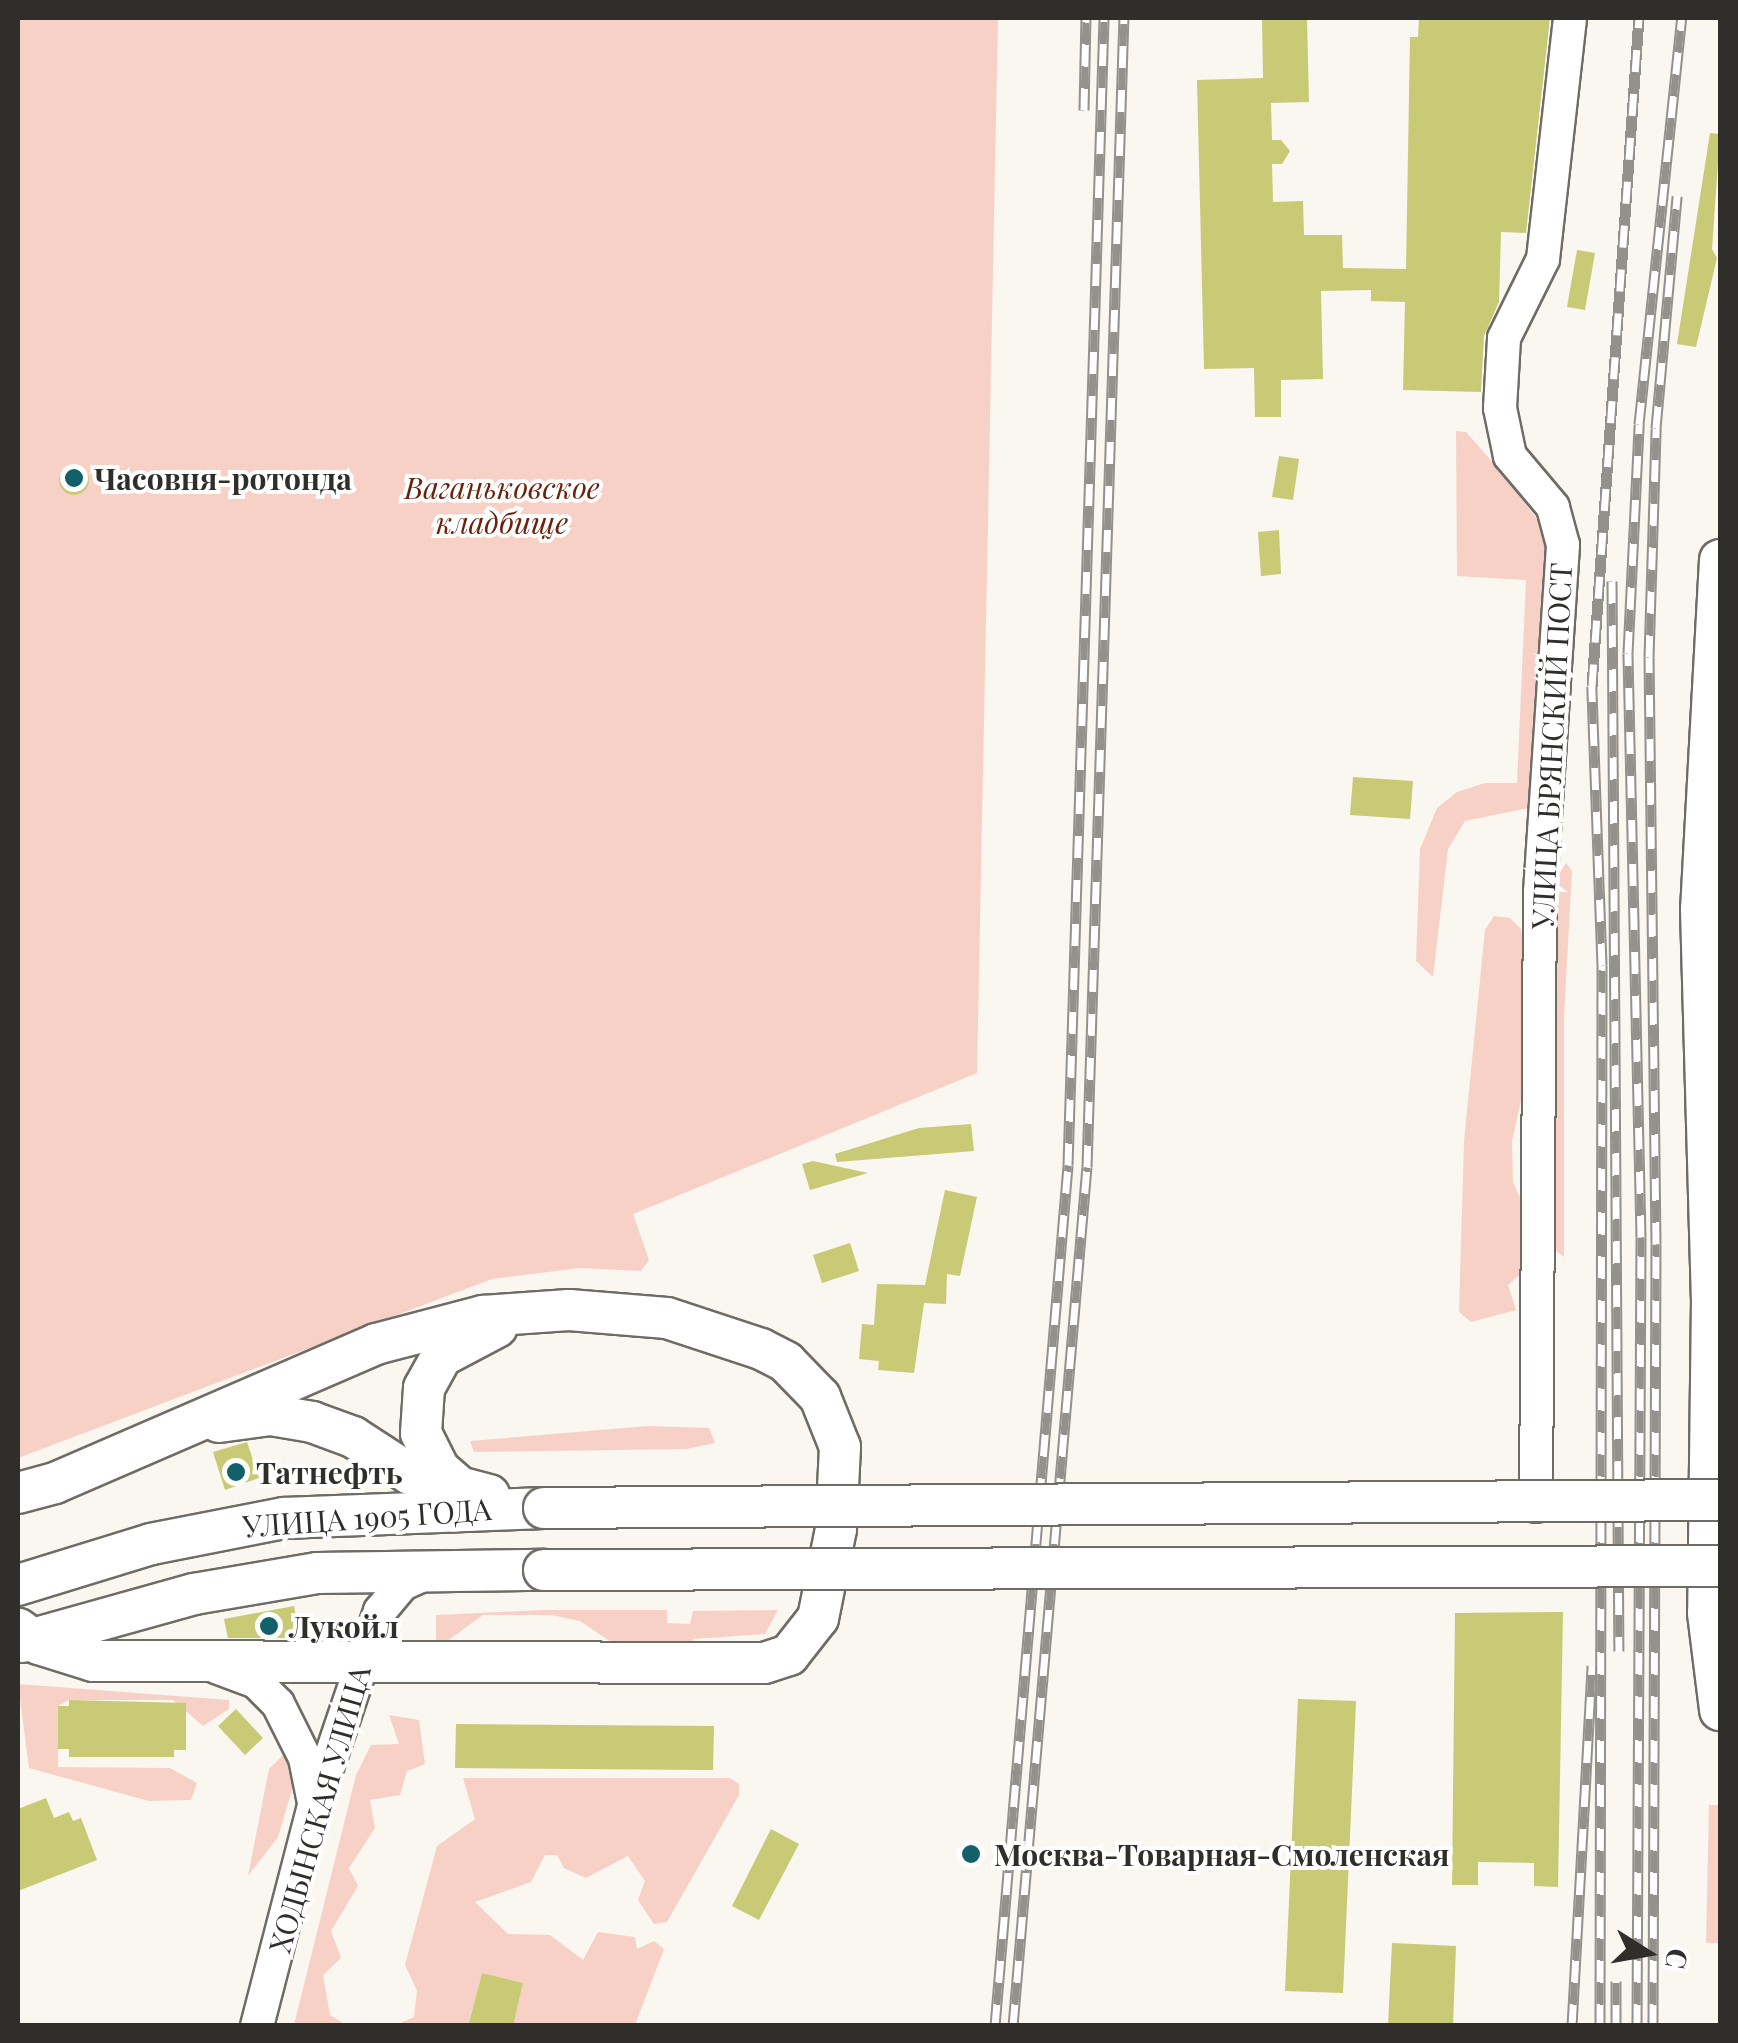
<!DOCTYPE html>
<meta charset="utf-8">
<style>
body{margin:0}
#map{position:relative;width:1738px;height:2043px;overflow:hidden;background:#faf6f0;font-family:"Playfair Display",serif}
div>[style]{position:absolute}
.green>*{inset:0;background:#f8d1c6}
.building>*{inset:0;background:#c9ca76}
.round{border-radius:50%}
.roads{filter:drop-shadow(2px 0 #6f6c66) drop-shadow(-2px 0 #6f6c66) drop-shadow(0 2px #6f6c66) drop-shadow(0 -2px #6f6c66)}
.minor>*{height:32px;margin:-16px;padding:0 16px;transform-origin:16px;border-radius:16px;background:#fff}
.major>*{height:40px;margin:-20px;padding:0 20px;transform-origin:20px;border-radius:20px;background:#fff}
.rail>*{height:11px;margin-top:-5.5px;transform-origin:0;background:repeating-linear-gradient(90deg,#fff 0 22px,#93918c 0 44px);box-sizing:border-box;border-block:2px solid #93918c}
.bridges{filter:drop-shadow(2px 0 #6f6c66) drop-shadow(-2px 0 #6f6c66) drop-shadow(0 2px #6f6c66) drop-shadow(0 -2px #6f6c66)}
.major-bridge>*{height:40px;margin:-20px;padding:0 20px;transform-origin:20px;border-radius:20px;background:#fff}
.dots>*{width:28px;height:28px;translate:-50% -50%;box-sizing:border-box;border:5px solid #fff;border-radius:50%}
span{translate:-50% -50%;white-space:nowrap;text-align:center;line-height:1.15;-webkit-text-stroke:8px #fff;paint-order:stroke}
.poi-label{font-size:30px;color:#2f2e2b;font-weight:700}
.left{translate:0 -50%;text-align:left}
.park-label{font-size:30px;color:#6b220d;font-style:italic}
.street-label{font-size:30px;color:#2f2e2b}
.frame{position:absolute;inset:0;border:20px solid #2f2e2b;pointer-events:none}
.north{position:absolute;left:1598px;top:1903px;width:100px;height:100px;-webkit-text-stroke:8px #fff;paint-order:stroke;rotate:101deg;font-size:28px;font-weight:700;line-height:40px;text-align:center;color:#2f2e2b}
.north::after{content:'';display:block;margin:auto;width:35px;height:45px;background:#2f2e2b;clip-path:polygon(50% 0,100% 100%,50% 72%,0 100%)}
</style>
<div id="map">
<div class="green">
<div style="clip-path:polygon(18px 18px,998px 18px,977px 1073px,633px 1214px,649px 1260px,641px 1271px,580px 1268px,492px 1279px,18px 1458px)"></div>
<div style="clip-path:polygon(1456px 431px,1466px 432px,1489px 458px,1544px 528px,1547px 545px,1529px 808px,1465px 821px,1448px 849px,1433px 977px,1416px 961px,1420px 849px,1437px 808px,1457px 792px,1485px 783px,1517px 783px,1526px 580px,1457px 576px)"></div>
<div style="clip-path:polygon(1566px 863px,1572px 871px,1564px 1016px,1564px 1257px,1546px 1243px,1554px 882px)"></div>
<div style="clip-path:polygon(1494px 916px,1510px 918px,1521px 929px,1527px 961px,1522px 1096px,1512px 1141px,1513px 1182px,1522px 1202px,1522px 1273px,1508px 1285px,1516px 1310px,1471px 1322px,1459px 1312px,1464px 1141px,1485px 930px)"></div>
<div style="clip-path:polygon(648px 1426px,709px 1428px,715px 1443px,687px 1449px,474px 1452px,470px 1441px)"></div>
<div style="clip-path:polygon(543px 1610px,667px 1610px,667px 1623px,690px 1624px,693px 1611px,778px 1610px,765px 1634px,693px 1639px,692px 1649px,614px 1644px,580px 1621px,551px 1615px,483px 1615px,436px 1649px,436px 1615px)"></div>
<div style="clip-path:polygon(18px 1684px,229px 1700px,229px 1709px,203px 1726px,173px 1700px,69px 1700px,58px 1706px,58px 1767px,170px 1768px,197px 1783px,191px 1800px,149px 1801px,29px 1768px)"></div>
<div style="clip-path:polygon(389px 1715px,419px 1720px,425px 1764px,407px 1771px,400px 1795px,370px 1800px,375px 1828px,349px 1868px,358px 1886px,331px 1931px,341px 1958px,323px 1975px,330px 2015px,346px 2025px,294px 2025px,356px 1775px,371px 1745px,399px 1744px)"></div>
<div style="clip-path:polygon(291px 1747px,294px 1783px,278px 1837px,248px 1876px,269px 1769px)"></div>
<div style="clip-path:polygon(463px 1778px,730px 1778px,739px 1784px,739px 1795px,667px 1922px,654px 1924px,638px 1900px,645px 1881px,628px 1856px,586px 1878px,564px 1868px,557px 1855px,545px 1855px,531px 1882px,475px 1902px,508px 1934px,550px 1935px,583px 1960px,598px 1932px,635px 1937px,637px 1949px,654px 1941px,664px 1949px,635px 2025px,513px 2025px,523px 1983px,482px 1973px,468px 2025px,394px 2026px,414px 2017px,417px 1991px,405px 1965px,437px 1846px,475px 1819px)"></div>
<div style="clip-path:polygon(1709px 1805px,1720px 1805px,1720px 1943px,1706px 1943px)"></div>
</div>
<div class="building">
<div style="clip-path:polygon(1262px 18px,1307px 18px,1309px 102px,1271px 103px,1272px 140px,1281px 140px,1290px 151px,1282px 164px,1272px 164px,1273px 202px,1303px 201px,1304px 235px,1342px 235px,1343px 268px,1406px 269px,1410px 37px,1418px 37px,1419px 18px,1550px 18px,1526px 233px,1501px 232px,1499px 302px,1484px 336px,1481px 392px,1403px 390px,1405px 302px,1371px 301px,1371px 290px,1321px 291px,1323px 379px,1281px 380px,1281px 417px,1255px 417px,1254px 368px,1204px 369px,1197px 80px,1263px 78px)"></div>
<div style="clip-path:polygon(1710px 133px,1720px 134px,1712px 249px,1717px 258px,1696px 347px,1677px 344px)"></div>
<div style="clip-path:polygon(1577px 250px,1595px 253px,1585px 310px,1567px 307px)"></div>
<div style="clip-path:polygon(1279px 456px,1299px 459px,1293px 500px,1272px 497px)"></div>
<div class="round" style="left:59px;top:465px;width:30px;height:30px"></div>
<div style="clip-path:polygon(1279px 530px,1281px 574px,1261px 576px,1258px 532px)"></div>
<div style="clip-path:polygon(1353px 777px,1413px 781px,1410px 819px,1350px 815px)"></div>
<div style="clip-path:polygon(971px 1124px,974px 1151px,837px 1162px,835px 1154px,919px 1128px)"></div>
<div style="clip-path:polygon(813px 1161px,868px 1173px,810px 1190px,802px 1164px)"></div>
<div style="clip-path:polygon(945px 1190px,977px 1197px,960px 1276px,947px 1274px,946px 1304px,924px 1303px,914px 1373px,878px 1370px,879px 1361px,859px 1359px,862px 1324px,874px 1325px,877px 1284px,925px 1285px)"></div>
<div style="clip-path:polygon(850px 1243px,859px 1271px,822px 1283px,813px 1255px)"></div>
<div style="clip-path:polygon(247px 1442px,259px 1478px,225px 1490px,213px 1452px)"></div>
<div style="clip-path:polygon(294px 1606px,300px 1638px,228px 1638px,224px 1619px)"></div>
<div style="clip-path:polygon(1563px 1612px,1558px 1887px,1534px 1886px,1534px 1863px,1478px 1862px,1478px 1885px,1452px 1885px,1455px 1613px)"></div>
<div style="clip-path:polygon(1298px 1699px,1356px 1701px,1343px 1993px,1285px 1991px)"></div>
<div style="clip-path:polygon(69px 1700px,186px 1703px,186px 1750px,174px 1750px,174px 1757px,69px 1757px,69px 1749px,58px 1749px,58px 1706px,69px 1706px)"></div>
<div style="clip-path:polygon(236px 1709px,263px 1738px,245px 1755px,218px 1726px)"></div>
<div style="clip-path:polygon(456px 1724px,714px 1726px,713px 1770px,455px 1768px)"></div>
<div style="clip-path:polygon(46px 1798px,54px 1818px,69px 1812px,73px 1821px,81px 1818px,97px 1860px,18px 1891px,18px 1809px)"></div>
<div style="clip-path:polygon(771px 1829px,799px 1844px,759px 1920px,732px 1906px)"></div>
<div style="clip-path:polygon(1392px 1943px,1456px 1946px,1453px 2026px,1388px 2026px)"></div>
<div style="clip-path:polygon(482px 1973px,523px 1983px,513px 2026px,468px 2026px)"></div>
</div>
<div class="roads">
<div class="minor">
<div style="left:1536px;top:1506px;width:614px;rotate:-89.63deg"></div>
<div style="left:1540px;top:892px;width:348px;rotate:-86.2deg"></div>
<div style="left:1563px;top:545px;width:39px;rotate:-105deg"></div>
<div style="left:1553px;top:507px;width:67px;rotate:-130.1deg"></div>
<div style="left:1510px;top:456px;width:49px;rotate:-101.8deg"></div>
<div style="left:1500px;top:408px;width:70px;rotate:-86.7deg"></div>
<div style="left:1504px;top:338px;width:88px;rotate:-63.7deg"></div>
<div style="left:1543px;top:259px;width:243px;rotate:-83.6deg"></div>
<div style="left:216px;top:1667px;width:43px;rotate:20.6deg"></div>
<div style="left:256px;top:1682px;width:31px;rotate:45deg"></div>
<div style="left:278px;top:1704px;width:60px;rotate:63.4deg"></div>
<div style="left:305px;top:1758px;width:41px;rotate:78.7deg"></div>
<div style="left:257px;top:2026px;width:227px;rotate:-75.5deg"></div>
<div style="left:314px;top:1806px;width:206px;rotate:-71.3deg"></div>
<div style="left:380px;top:1611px;width:35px;rotate:-50deg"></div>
<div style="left:403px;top:1584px;width:32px;rotate:-24deg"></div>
</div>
<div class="major">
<div style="left:1720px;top:560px;width:350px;rotate:93.1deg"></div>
<div style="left:1701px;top:909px;width:390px;rotate:88.4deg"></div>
<div style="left:1712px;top:1299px;width:314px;rotate:90.7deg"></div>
<div style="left:1708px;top:1613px;width:98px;rotate:82.9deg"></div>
<div style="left:219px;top:1422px;width:52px;rotate:-7.7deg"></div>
<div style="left:271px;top:1415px;width:42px;rotate:9.7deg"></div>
<div style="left:312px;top:1422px;width:44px;rotate:20.1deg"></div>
<div style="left:353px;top:1437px;width:68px;rotate:33deg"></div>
<div style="left:410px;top:1474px;width:82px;rotate:14.9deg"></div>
<div style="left:455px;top:1483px;width:21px;rotate:-139deg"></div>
<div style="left:439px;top:1469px;width:40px;rotate:-116.6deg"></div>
<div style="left:421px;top:1433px;width:45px;rotate:-86.2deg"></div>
<div style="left:424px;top:1388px;width:37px;rotate:-61deg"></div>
<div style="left:442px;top:1356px;width:62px;rotate:-27.8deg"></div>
<div style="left:18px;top:1493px;width:38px;rotate:-15deg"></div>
<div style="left:55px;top:1483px;width:350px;rotate:-23.4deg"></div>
<div style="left:376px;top:1344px;width:111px;rotate:-14.7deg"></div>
<div style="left:483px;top:1316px;width:86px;rotate:-4deg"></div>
<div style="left:569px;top:1310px;width:98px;rotate:4.7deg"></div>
<div style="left:667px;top:1318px;width:99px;rotate:18.3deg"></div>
<div style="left:761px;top:1349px;width:28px;rotate:27deg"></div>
<div style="left:786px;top:1362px;width:49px;rotate:45.8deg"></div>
<div style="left:820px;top:1397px;width:54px;rotate:68.2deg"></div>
<div style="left:840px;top:1447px;width:82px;rotate:92.8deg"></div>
<div style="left:836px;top:1529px;width:91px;rotate:101.4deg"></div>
<div style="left:818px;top:1618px;width:47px;rotate:128.1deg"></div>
<div style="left:789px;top:1655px;width:26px;rotate:162deg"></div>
<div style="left:764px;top:1663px;width:671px;rotate:-179.83deg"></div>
<div style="left:93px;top:1661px;width:57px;rotate:-162.5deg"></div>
<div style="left:39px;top:1644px;width:26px;rotate:-144deg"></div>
<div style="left:18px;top:1585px;width:139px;rotate:-17.1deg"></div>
<div style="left:151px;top:1544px;width:136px;rotate:-11.1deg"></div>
<div style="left:284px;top:1518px;width:260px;rotate:-2.2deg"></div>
<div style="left:22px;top:1642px;width:179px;rotate:-15.6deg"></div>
<div style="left:194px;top:1594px;width:125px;rotate:-9.7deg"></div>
<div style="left:317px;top:1573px;width:227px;rotate:-0.8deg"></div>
</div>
</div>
<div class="rail">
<div style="left:1084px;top:110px;width:92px;rotate:-88.8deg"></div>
<div style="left:1612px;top:581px;width:1070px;rotate:89.63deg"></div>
<div style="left:995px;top:2026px;width:864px;rotate:-85.15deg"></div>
<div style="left:1068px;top:1165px;width:1148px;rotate:-88.2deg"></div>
<div style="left:1013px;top:2026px;width:862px;rotate:-85.08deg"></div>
<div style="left:1087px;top:1167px;width:1150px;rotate:-88.16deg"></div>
<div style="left:1572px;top:2026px;width:361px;rotate:-86.8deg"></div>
<div style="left:1600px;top:2026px;width:1061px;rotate:-89.89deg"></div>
<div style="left:1602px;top:965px;width:279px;rotate:-92.1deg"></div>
<div style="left:1592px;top:686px;width:670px;rotate:-85.98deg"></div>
<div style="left:1616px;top:2026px;width:45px;rotate:-90deg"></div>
<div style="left:1637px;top:2026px;width:789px;rotate:-89.71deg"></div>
<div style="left:1641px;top:1237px;width:584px;rotate:-91.28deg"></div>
<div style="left:1628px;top:653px;width:229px;rotate:-87.2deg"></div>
<div style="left:1639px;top:424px;width:408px;rotate:-84deg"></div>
<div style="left:1653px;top:2026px;width:782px;rotate:-89.78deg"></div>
<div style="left:1656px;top:1244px;width:587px;rotate:-90.68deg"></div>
<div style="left:1649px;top:657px;width:229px;rotate:-88.2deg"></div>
<div style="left:1656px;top:428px;width:233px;rotate:-84.8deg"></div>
</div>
<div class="bridges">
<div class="major-bridge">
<div style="left:544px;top:1508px;width:1176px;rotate:-0.39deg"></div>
<div style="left:544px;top:1570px;width:1176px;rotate:-0.19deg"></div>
</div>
</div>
<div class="dots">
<div style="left:74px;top:478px;background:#12616a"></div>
<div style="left:236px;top:1472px;background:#12616a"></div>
<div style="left:269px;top:1626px;background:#12616a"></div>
<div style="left:971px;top:1854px;background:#12616a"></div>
</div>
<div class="poi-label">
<span class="left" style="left:94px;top:478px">Часовня-ротонда</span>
<span class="left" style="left:256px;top:1472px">Татнефть</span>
<span class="left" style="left:289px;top:1626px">Лукойл</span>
<span class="left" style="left:994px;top:1854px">Москва-Товарная-Смоленская</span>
</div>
<div class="park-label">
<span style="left:502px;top:504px">Ваганьковское<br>кладбище</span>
</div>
<div class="street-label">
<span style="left:1551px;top:746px;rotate:-87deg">УЛИЦА БРЯНСКИЙ ПОСТ</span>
<span style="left:367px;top:1517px;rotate:-4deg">УЛИЦА 1905 ГОДА</span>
<span style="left:319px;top:1809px;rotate:-74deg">ХОДЫНСКАЯ УЛИЦА</span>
</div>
<div class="frame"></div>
<div class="north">С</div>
</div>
